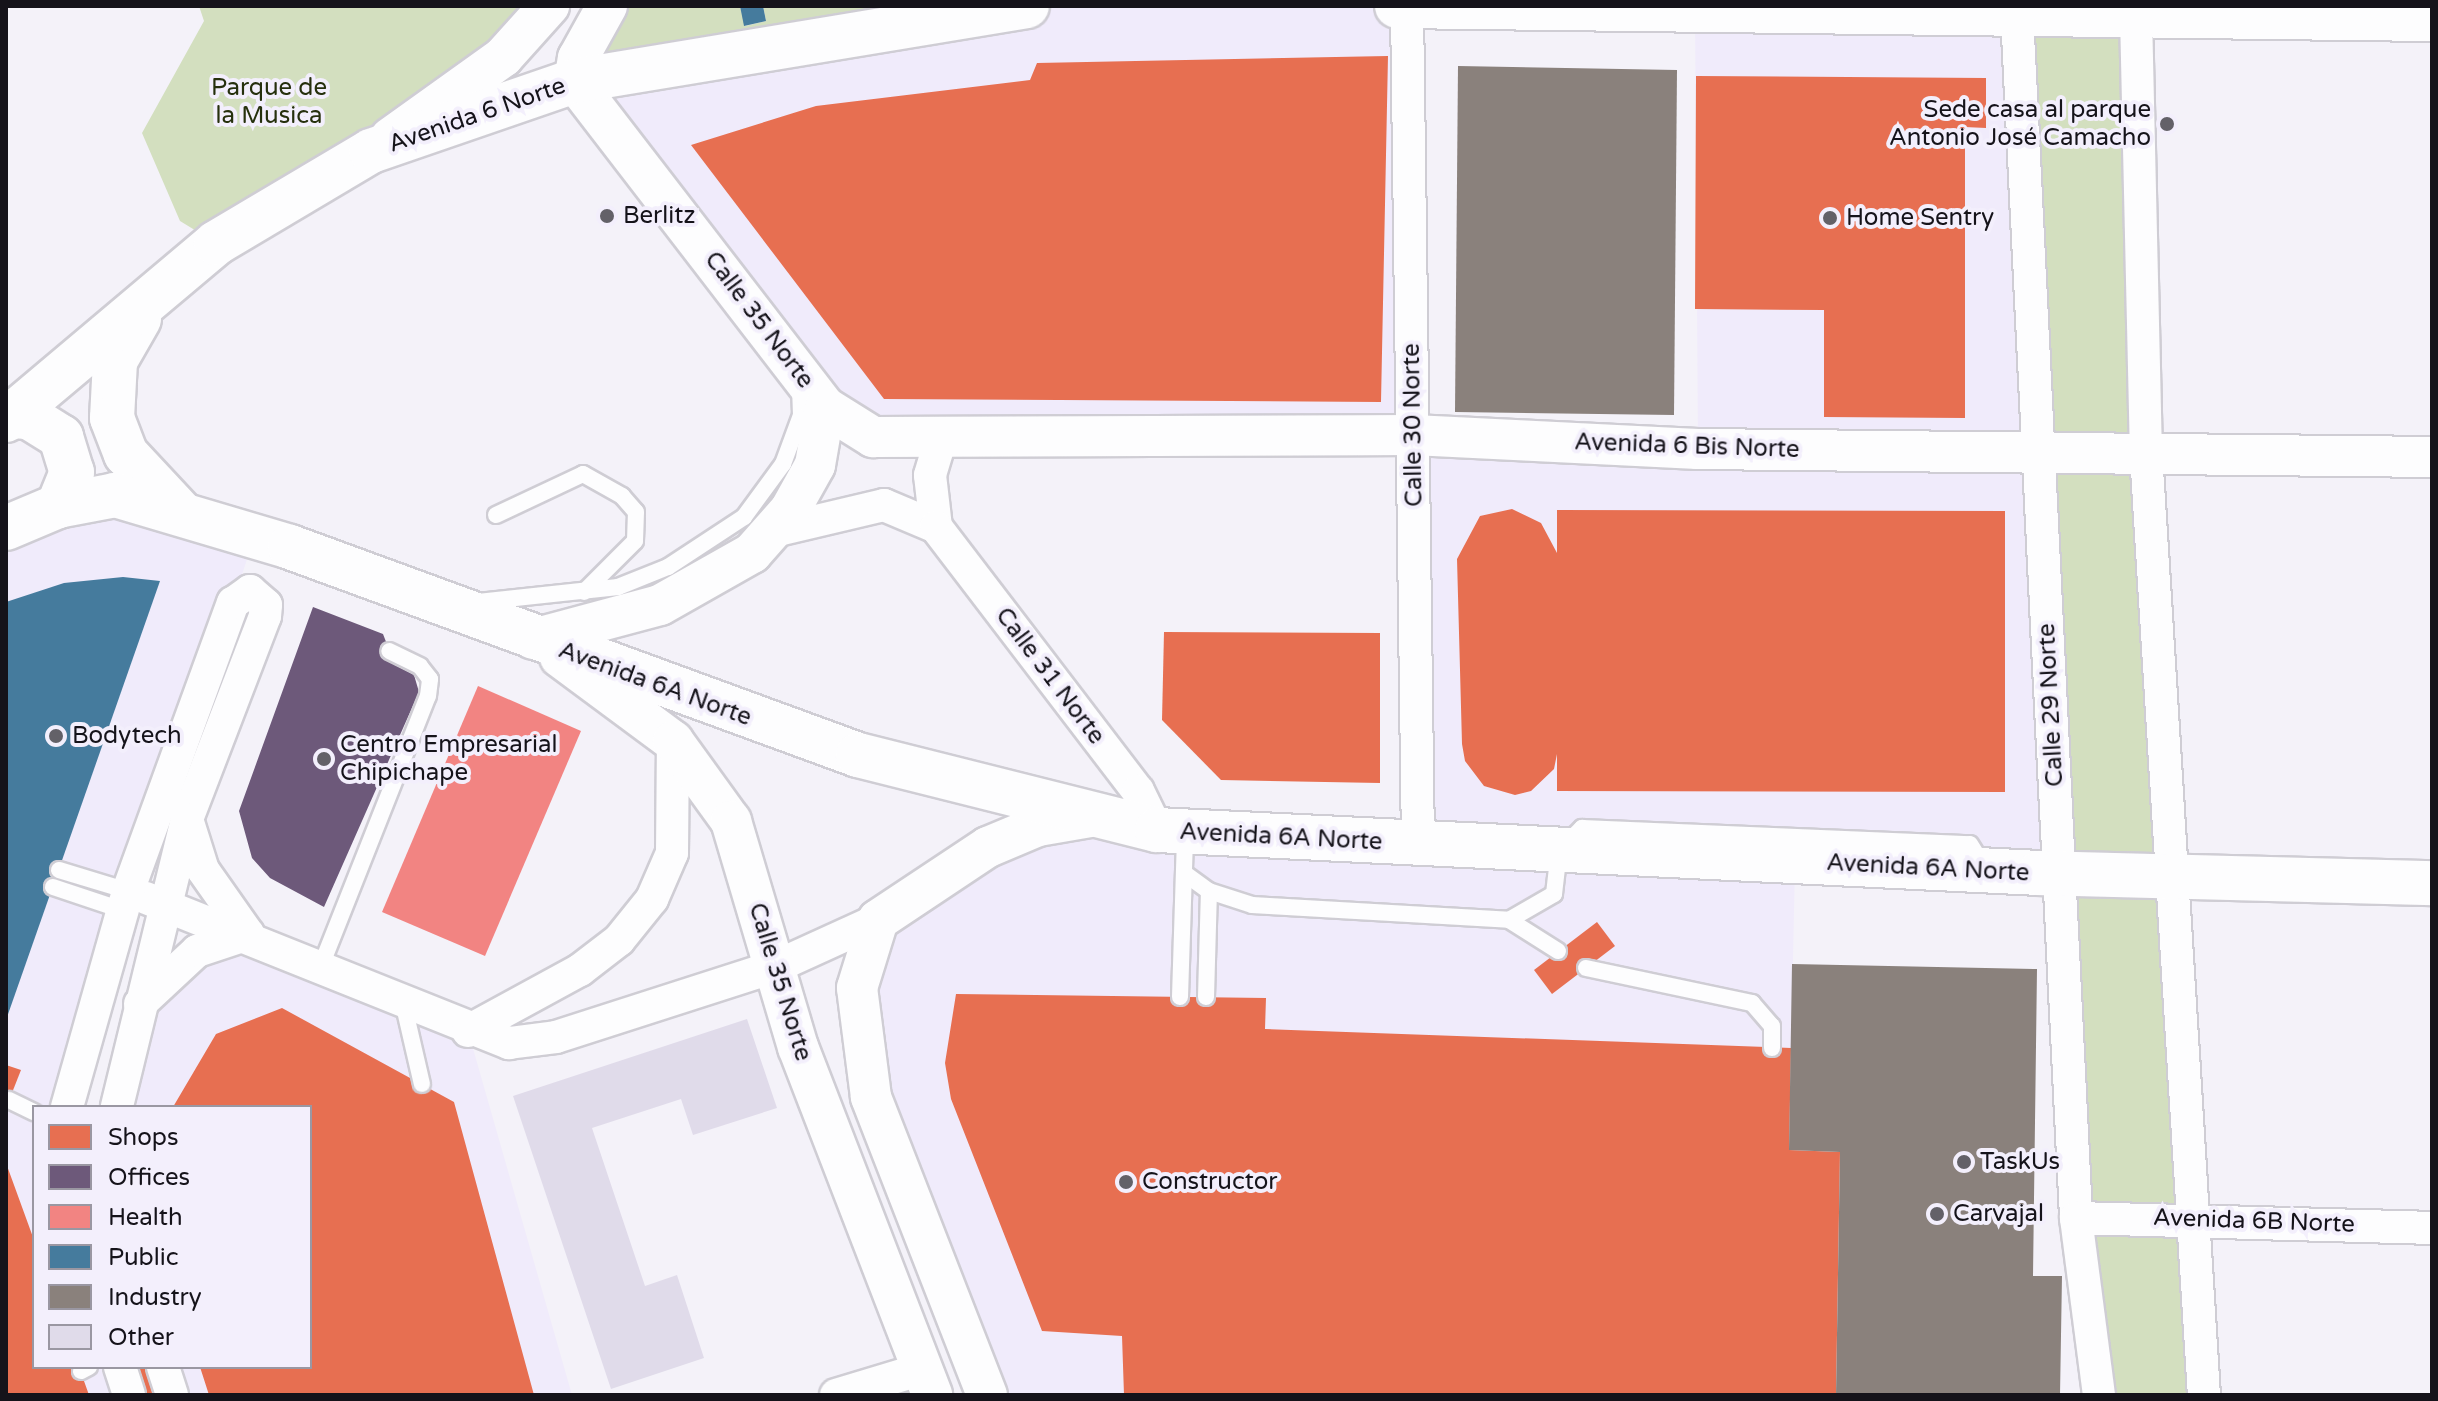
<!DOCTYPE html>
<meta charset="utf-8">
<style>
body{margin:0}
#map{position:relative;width:2438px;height:1401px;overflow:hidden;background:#f4f2f9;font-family:"Varela Round",sans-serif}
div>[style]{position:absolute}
.built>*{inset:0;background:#f0ebfb}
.green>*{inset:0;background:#d3dfbf}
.shops>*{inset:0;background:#e76f51}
.offices>*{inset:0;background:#6d597a}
.health>*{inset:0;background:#f28482}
.public>*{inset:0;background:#457b9d}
.industry>*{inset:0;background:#8a817c}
.building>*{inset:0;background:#e0dbea}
.roads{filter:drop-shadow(2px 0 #cfcdd4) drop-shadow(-2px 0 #cfcdd4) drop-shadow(0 2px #cfcdd4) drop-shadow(0 -2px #cfcdd4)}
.service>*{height:16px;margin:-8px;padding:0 8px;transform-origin:8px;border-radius:8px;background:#fdfdfe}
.minor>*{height:32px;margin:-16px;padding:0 16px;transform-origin:16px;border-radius:16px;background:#fdfdfe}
.tertiary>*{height:40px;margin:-20px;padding:0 20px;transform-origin:20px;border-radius:20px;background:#fdfdfe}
.secondary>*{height:44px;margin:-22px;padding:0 22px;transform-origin:22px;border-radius:22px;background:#fdfdfe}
.dots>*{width:22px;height:22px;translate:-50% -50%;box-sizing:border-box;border:4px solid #f3effc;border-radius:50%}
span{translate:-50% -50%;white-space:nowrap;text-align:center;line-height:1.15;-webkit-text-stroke:8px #f3effc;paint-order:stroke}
.park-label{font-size:24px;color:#26300d}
.poi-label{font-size:24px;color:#15131a}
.right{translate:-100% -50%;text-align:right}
.left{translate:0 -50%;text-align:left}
.street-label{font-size:24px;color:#15131a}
.frame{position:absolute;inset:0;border:8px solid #15131a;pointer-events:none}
.legend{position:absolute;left:32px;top:1105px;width:280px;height:264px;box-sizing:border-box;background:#f3effc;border:2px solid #9a97a2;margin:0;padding:10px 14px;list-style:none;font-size:24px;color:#15131a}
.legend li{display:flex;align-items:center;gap:16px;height:40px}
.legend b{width:40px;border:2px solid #9a97a2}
</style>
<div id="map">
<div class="built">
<div style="clip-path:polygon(1027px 6px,1407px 6px,1413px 435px,1698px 448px,1695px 10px,2136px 6px,2059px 874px,1795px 863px,1789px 1150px,1836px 1395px,987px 1395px,871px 1097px,878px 920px,1038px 826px,1418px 845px,1413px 436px,873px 437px,574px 81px)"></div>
<div style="clip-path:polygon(58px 506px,255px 535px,67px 1107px,34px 1107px,34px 1367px,120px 1367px,129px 1395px,6px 1395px,6px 528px)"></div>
<div style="clip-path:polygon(212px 942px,468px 1031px,572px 1395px,172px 1395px,163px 1367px,310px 1367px,310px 1107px,117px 1107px,137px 1009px)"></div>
</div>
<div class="green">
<div style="clip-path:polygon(199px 6px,549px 6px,216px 243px,180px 221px,142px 133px,204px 21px)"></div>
<div style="clip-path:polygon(607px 6px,740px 6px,745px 26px,766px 21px,763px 6px,1017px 6px,578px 58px)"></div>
<div style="clip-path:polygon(2136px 15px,2204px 1395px,2099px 1395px,2018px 39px)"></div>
</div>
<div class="shops">
<div style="clip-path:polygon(1388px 56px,1381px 402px,884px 399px,691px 145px,816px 106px,1030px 80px,1037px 63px)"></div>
<div style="clip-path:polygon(1696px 76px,1986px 78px,1986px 128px,1965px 127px,1965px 418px,1824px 417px,1824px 310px,1695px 309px)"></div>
<div style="clip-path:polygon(1512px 509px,1541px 523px,1557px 553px,1557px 510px,2005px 511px,2005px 792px,1557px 791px,1557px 754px,1554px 769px,1531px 791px,1515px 795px,1484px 786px,1465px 761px,1462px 744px,1457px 559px,1480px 516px)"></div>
<div style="clip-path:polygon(1164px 632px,1380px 633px,1380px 783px,1221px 780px,1162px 720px)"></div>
<div style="clip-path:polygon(1597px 922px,1615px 946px,1552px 994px,1534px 970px)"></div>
<div style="clip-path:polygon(956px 994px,1266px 998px,1265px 1029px,1791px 1048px,1789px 1150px,1840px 1152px,1836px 1395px,1124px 1395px,1122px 1336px,1042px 1331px,951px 1099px,945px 1063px)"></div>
<div style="clip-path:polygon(282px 1008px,454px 1102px,534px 1395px,209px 1395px,200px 1367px,310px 1367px,310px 1107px,173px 1107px,216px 1034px)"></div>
<div style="clip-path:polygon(6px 1065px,21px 1070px,6px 1108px)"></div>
<div style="clip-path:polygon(6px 1163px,34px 1240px,34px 1367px,79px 1367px,89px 1395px,6px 1395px)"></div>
<div style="clip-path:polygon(120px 1367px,165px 1367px,161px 1395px,115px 1395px)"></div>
</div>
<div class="offices">
<div style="clip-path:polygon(313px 607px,383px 634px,395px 665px,414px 675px,419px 692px,324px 907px,270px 878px,252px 858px,239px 811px)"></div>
</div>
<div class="health">
<div style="clip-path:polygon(478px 686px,581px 731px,485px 956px,382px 912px)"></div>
</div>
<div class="public">
<div style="clip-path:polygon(740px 6px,763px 6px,766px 21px,744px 26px)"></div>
<div style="clip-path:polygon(123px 577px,160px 581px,6px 1020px,6px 602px,64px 583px)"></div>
</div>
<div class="industry">
<div style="clip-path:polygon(1458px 66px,1677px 70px,1674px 415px,1455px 412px)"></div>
<div style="clip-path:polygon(1792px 964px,2037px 969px,2033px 1276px,2062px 1276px,2060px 1395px,1836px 1395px,1840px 1152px,1789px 1150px)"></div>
</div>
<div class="building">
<div style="clip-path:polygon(747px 1019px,777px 1108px,693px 1135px,681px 1099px,592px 1128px,645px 1286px,677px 1275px,704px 1358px,611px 1389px,513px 1096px)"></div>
</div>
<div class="roads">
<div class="service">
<div style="left:496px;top:515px;width:96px;rotate:-25.2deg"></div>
<div style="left:583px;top:474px;width:45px;rotate:29.4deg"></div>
<div style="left:622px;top:496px;width:21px;rotate:49deg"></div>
<div style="left:636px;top:512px;width:29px;rotate:92deg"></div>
<div style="left:635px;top:541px;width:72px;rotate:135deg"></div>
<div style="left:478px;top:602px;width:141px;rotate:-6.1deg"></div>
<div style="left:618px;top:587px;width:54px;rotate:-21.8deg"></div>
<div style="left:668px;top:567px;width:91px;rotate:-33.3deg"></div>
<div style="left:744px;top:517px;width:66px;rotate:-53.7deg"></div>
<div style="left:783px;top:464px;width:52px;rotate:-69.8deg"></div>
<div style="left:801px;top:415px;width:26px;rotate:-92deg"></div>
<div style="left:59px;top:870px;width:72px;rotate:16.9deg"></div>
<div style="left:1184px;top:873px;width:31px;rotate:36deg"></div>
<div style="left:1209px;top:891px;width:45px;rotate:18deg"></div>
<div style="left:1252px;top:905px;width:257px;rotate:3.3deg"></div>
<div style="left:1509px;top:920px;width:52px;rotate:-30deg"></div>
<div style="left:1554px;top:894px;width:43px;rotate:-83.4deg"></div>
<div style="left:1559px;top:851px;width:33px;rotate:-45deg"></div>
<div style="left:1582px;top:828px;width:388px;rotate:2.4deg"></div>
<div style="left:1970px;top:844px;width:26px;rotate:58deg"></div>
<div style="left:53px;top:887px;width:73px;rotate:18.4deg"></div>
<div style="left:1509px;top:920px;width:58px;rotate:32.3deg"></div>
<div style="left:321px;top:966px;width:290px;rotate:-68.4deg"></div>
<div style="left:428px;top:696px;width:17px;rotate:-83deg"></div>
<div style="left:430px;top:679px;width:16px;rotate:-128deg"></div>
<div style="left:420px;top:666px;width:34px;rotate:-154deg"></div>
<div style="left:1586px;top:968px;width:170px;rotate:11.9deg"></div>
<div style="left:1752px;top:1003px;width:30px;rotate:49deg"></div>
<div style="left:1772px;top:1026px;width:22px;rotate:90deg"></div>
<div style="left:1180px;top:997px;width:162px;rotate:-88.2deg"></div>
<div style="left:1206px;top:997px;width:106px;rotate:-88.4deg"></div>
<div style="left:403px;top:1002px;width:84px;rotate:77deg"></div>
<div style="left:9px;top:1100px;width:28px;rotate:26deg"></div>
<div style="left:81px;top:1371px;width:9px;rotate:-27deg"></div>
</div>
<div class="minor">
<div style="left:1407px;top:6px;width:839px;rotate:89.25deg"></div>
<div style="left:2017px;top:14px;width:1205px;rotate:87.19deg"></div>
<div style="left:2076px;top:1218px;width:178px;rotate:82.6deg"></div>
<div style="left:2136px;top:15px;width:438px;rotate:88.7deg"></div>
<div style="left:2146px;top:453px;width:944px;rotate:86.48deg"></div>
<div style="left:936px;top:527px;width:52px;rotate:-96.6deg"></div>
<div style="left:930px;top:475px;width:42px;rotate:-73.3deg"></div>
<div style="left:774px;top:531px;width:113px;rotate:-13.3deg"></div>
<div style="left:884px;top:505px;width:56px;rotate:22.9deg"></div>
<div style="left:936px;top:527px;width:332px;rotate:52.6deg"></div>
<div style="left:1138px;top:791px;width:43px;rotate:64deg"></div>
<div style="left:187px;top:819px;width:53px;rotate:72.6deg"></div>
<div style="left:203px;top:870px;width:78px;rotate:54.9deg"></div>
<div style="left:146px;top:898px;width:391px;rotate:21.8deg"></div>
<div style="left:509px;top:1043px;width:47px;rotate:-7.3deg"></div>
<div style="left:556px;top:1037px;width:232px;rotate:-17.8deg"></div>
<div style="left:777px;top:966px;width:111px;rotate:-24.5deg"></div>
<div style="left:140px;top:1004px;width:78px;rotate:-42.9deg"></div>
<div style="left:197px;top:951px;width:54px;rotate:-18.4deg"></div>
<div style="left:468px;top:1031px;width:128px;rotate:-28.6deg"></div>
<div style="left:580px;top:970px;width:49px;rotate:-37.6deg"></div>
<div style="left:619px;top:940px;width:53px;rotate:-51.2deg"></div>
<div style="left:652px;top:899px;width:50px;rotate:-66.5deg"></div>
<div style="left:672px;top:853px;width:112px;rotate:-89.5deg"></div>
<div style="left:67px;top:1107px;width:224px;rotate:-74.2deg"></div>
<div style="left:128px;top:891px;width:307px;rotate:-70deg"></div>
<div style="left:233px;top:603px;width:21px;rotate:-35deg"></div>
<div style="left:250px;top:591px;width:21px;rotate:41deg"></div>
<div style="left:266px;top:605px;width:11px;rotate:95deg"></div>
<div style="left:265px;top:616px;width:217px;rotate:111deg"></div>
<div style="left:187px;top:819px;width:296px;rotate:103.7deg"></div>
<div style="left:2076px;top:1218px;width:356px;rotate:1.6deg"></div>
<div style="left:120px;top:1367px;width:29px;rotate:72deg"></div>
<div style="left:163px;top:1367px;width:29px;rotate:72deg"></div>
<div style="left:836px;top:1395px;width:90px;rotate:-16.8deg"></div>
</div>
<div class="tertiary">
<div style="left:607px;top:6px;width:60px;rotate:119.1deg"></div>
<div style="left:578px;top:58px;width:23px;rotate:100deg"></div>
<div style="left:574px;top:81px;width:411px;rotate:52.4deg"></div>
<div style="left:825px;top:407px;width:57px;rotate:32deg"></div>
<div style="left:873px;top:437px;width:540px;rotate:-0.21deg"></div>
<div style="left:1413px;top:435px;width:285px;rotate:2.8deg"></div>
<div style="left:1698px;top:449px;width:734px;rotate:0.62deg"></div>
<div style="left:390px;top:138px;width:139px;rotate:-35.6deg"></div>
<div style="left:503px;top:57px;width:69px;rotate:-48deg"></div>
<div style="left:533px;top:639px;width:131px;rotate:-15deg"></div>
<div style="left:660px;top:605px;width:106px;rotate:-29.5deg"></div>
<div style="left:752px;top:553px;width:57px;rotate:-48.5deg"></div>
<div style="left:790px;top:510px;width:51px;rotate:-60.9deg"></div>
<div style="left:815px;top:465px;width:59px;rotate:-80.2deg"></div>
<div style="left:560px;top:657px;width:141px;rotate:36.6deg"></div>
<div style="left:673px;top:741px;width:99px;rotate:54.1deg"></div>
<div style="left:731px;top:821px;width:236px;rotate:73.5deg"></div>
<div style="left:798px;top:1047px;width:373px;rotate:68.9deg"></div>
<div style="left:987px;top:1395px;width:320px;rotate:-111.3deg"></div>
<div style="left:871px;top:1097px;width:110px;rotate:-97.3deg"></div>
<div style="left:857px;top:988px;width:71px;rotate:-72.8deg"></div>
<div style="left:878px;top:920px;width:132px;rotate:-33.6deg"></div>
<div style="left:988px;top:847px;width:54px;rotate:-22.8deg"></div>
<div style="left:1038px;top:826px;width:53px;rotate:-9.8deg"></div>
</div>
<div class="secondary">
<div style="left:1397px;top:6px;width:1035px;rotate:0.72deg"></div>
<div style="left:139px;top:319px;width:48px;rotate:119.7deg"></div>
<div style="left:115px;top:361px;width:57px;rotate:93deg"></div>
<div style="left:112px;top:418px;width:39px;rotate:69deg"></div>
<div style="left:126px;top:454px;width:79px;rotate:47deg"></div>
<div style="left:10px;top:416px;width:19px;rotate:3deg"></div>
<div style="left:29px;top:417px;width:38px;rotate:32deg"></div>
<div style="left:61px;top:437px;width:37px;rotate:73deg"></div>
<div style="left:72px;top:472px;width:37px;rotate:112deg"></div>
<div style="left:6px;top:420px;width:275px;rotate:-40.1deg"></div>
<div style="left:216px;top:243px;width:180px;rotate:-30.7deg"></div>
<div style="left:371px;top:151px;width:215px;rotate:-19deg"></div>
<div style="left:574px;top:81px;width:459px;rotate:-9.4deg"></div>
<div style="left:6px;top:528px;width:56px;rotate:-22.9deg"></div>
<div style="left:58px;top:506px;width:58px;rotate:-10.9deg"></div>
<div style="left:115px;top:495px;width:183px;rotate:16.5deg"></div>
<div style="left:290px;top:547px;width:605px;rotate:20.11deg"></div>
<div style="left:858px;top:755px;width:308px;rotate:14.1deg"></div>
<div style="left:1157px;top:830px;width:883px;rotate:2.79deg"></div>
<div style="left:2039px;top:873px;width:393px;rotate:1.5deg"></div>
</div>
</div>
<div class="dots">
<div style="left:2167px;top:124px;background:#636168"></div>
<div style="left:607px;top:216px;background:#636168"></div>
<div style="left:1830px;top:218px;background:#636168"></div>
<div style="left:56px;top:736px;background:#636168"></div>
<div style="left:324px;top:759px;background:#636168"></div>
<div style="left:1964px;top:1162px;background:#636168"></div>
<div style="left:1126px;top:1182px;background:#636168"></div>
<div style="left:1937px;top:1214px;background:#636168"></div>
</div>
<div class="park-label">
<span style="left:269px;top:102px">Parque de<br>la Musica</span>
</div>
<div class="poi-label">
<span class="right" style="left:2151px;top:124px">Sede casa al parque<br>Antonio José Camacho</span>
<span class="left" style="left:623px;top:216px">Berlitz</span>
<span class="left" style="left:1846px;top:218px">Home Sentry</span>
<span class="left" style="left:72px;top:736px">Bodytech</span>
<span class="left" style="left:340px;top:759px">Centro Empresarial<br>Chipichape</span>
<span class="left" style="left:1980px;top:1162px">TaskUs</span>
<span class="left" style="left:1142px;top:1182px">Constructor</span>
<span class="left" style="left:1953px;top:1214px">Carvajal</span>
</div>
<div class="street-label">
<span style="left:477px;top:115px;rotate:-19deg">Avenida 6 Norte</span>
<span style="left:759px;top:320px;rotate:53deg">Calle 35 Norte</span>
<span style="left:1413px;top:425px;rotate:-91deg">Calle 30 Norte</span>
<span style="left:1687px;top:446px;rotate:2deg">Avenida 6 Bis Norte</span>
<span style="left:1050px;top:676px;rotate:53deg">Calle 31 Norte</span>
<span style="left:655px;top:684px;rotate:20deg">Avenida 6A Norte</span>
<span style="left:2051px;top:705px;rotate:-93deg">Calle 29 Norte</span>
<span style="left:1281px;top:837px;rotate:3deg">Avenida 6A Norte</span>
<span style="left:1928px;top:868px;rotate:3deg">Avenida 6A Norte</span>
<span style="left:780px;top:982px;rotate:73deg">Calle 35 Norte</span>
<span style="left:2254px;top:1221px;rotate:2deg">Avenida 6B Norte</span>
</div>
<div class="frame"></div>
<ul class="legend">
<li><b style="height:22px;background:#e76f51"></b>Shops</li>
<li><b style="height:22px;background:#6d597a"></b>Offices</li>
<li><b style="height:22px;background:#f28482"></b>Health</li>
<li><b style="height:22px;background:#457b9d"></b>Public</li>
<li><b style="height:22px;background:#8a817c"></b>Industry</li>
<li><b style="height:22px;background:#e0dbea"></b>Other</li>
</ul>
</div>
